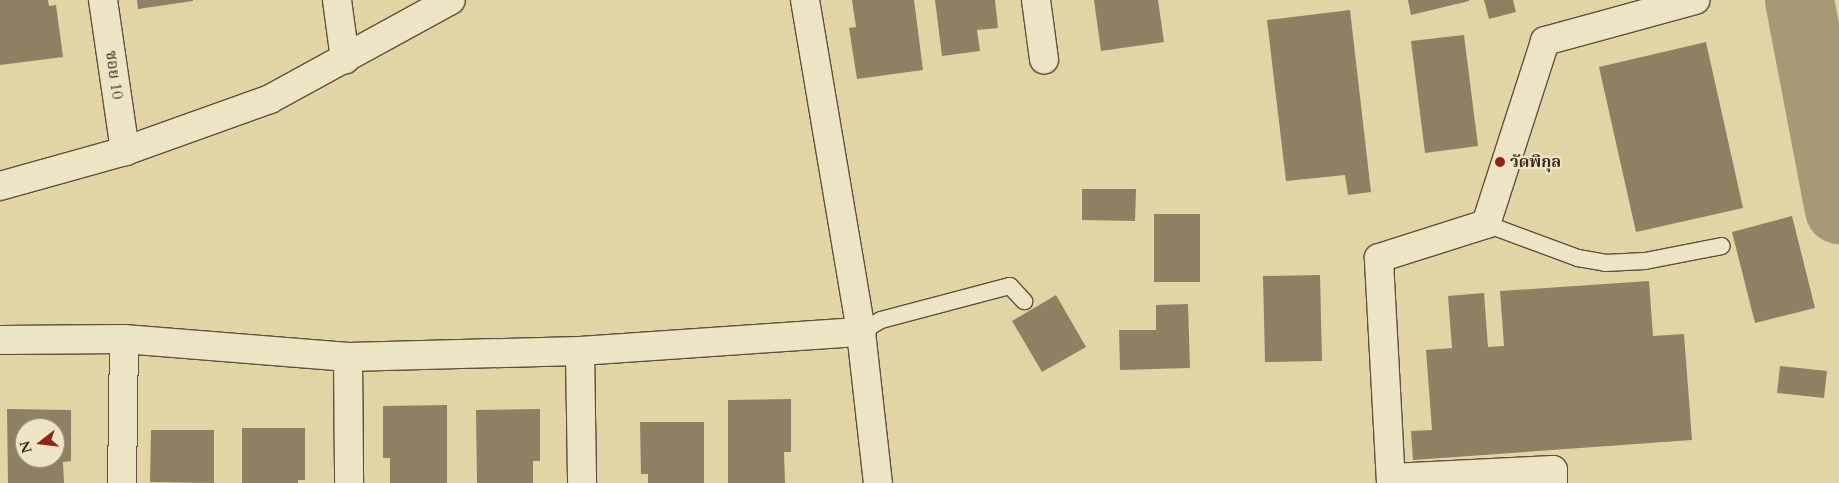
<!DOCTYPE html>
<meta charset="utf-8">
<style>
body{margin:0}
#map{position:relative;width:1839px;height:483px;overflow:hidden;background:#e1d5a6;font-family:Cardo,"Noto Serif Thai",serif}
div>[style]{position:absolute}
.river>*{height:69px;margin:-34.5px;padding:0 34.5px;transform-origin:34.5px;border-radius:34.5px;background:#a79976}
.building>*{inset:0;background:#8e8062}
.roads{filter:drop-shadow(1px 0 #60503c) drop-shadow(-1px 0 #60503c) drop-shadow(0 1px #60503c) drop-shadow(0 -1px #60503c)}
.lane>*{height:16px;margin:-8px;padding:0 8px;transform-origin:8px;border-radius:8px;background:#ece4c5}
.street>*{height:28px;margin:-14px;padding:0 14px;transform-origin:14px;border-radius:14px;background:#ece4c5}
.dots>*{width:14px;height:14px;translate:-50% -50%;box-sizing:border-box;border:2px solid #ece4c5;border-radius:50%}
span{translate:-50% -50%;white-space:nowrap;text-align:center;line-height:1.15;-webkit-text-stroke:4.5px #ece4c5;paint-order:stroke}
.street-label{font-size:16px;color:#352419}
.poi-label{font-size:16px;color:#352419;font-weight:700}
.left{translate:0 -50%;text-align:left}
.north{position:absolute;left:15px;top:418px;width:50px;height:50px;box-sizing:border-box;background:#ece4c5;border:1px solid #a39780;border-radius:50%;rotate:254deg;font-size:14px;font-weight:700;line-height:20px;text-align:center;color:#352419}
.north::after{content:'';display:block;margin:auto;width:18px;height:22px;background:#8f2418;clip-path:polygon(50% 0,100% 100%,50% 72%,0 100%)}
</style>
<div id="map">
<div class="river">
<div style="left:1799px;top:0;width:213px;rotate:79.2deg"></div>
</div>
<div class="building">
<div style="clip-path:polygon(0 0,48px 0,49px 6px,56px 5px,63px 57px,0 65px)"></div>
<div style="clip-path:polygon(137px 0,193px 0,193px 1px,138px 9px)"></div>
<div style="clip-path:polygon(852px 0,914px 0,923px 70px,857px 79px,849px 28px,856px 27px)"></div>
<div style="clip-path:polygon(935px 0,995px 0,998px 28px,977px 30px,980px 51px,942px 56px)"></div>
<div style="clip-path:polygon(1094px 0,1158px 0,1164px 42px,1101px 51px)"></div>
<div style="clip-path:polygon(1408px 0,1469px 0,1469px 1px,1411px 15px)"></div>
<div style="clip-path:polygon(1484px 0,1513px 0,1516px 12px,1489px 19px)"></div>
<div style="clip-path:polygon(1350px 10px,1371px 192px,1348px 195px,1345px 175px,1286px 181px,1267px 20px)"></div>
<div style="clip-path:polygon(1464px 35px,1478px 146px,1425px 153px,1411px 41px)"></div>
<div style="clip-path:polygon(1706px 42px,1743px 208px,1636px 232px,1599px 67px)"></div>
<div style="clip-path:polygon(1082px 189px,1136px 189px,1135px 221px,1082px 220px)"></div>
<div style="clip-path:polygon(1154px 214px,1200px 214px,1200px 282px,1154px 282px)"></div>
<div style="clip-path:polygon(1792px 216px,1815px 308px,1755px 323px,1732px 232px)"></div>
<div style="clip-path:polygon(1320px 275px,1322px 361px,1265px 362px,1263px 276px)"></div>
<div style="clip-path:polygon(1649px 281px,1653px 336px,1684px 334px,1692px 440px,1413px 460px,1411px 431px,1432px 430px,1426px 350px,1452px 348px,1448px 296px,1484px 293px,1488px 347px,1504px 346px,1500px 291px)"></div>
<div style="clip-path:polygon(1056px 295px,1086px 347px,1042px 372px,1012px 321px)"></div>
<div style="clip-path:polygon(1188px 304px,1190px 368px,1120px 370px,1119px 330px,1156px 330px,1156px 305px)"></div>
<div style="clip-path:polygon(1780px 366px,1827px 371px,1824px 398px,1777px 393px)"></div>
<div style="clip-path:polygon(791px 399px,791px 452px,784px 452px,785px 483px,728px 483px,728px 400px)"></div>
<div style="clip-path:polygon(447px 405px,447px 483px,390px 483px,390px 458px,383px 458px,383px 406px)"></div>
<div style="clip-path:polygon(evenodd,7px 409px,71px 410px,71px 461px,63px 462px,64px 483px,8px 483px,7px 409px,25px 428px,55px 428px,55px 458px,25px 458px,25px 428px)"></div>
<div style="clip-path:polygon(540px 409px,540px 461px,533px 461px,533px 483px,477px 483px,476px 410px)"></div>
<div style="clip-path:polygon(640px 422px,704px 422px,704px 483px,648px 483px,648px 474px,641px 474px)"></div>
<div style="clip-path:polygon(242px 428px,305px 428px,305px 480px,298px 480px,298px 483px,242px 483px)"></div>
<div style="clip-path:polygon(151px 430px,214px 430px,214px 483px,150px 482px)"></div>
</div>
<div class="roads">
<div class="lane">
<div style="left:1486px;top:224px;width:98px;rotate:20.3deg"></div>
<div style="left:1578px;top:258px;width:27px;rotate:10deg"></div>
<div style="left:1605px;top:263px;width:40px;rotate:-2.9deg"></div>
<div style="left:1645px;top:261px;width:78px;rotate:-11deg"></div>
<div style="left:861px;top:332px;width:23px;rotate:-31deg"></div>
<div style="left:881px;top:320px;width:133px;rotate:-14.8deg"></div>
<div style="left:1010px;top:286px;width:21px;rotate:47deg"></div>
</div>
<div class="street">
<div style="left:103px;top:0;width:153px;rotate:81.7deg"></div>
<div style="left:337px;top:0;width:60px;rotate:82.3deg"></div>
<div style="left:805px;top:0;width:337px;rotate:80.4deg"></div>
<div style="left:861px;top:332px;width:152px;rotate:83.6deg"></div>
<div style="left:1036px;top:0;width:60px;rotate:82.3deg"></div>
<div style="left:0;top:186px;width:130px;rotate:-15.6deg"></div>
<div style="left:125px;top:151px;width:154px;rotate:-19.7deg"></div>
<div style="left:270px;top:99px;width:206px;rotate:-28.7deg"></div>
<div style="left:0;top:340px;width:124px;rotate:-0.5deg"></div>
<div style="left:124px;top:339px;width:225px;rotate:4.6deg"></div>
<div style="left:348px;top:357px;width:232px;rotate:-1.5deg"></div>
<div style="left:580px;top:351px;width:282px;rotate:-3.9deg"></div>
<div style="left:580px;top:351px;width:132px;rotate:89.1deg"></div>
<div style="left:348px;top:357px;width:126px;rotate:89.5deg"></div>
<div style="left:1391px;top:478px;width:162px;rotate:-2.8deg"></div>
<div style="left:1553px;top:470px;width:13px;rotate:90deg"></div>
<div style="left:122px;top:483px;width:144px;rotate:-89.2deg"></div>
<div style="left:1391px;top:483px;width:225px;rotate:-93.1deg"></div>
<div style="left:1379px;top:258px;width:112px;rotate:-17.6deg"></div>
<div style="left:1486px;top:224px;width:192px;rotate:-72.1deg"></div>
<div style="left:1545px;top:41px;width:156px;rotate:-15.3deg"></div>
</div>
</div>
<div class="dots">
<div style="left:1500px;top:162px;background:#8f2418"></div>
</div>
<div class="street-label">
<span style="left:114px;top:75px;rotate:82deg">ซอย 10</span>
</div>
<div class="poi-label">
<span class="left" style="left:1510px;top:162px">วัดพิกุล</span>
</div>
<div class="north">N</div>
</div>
